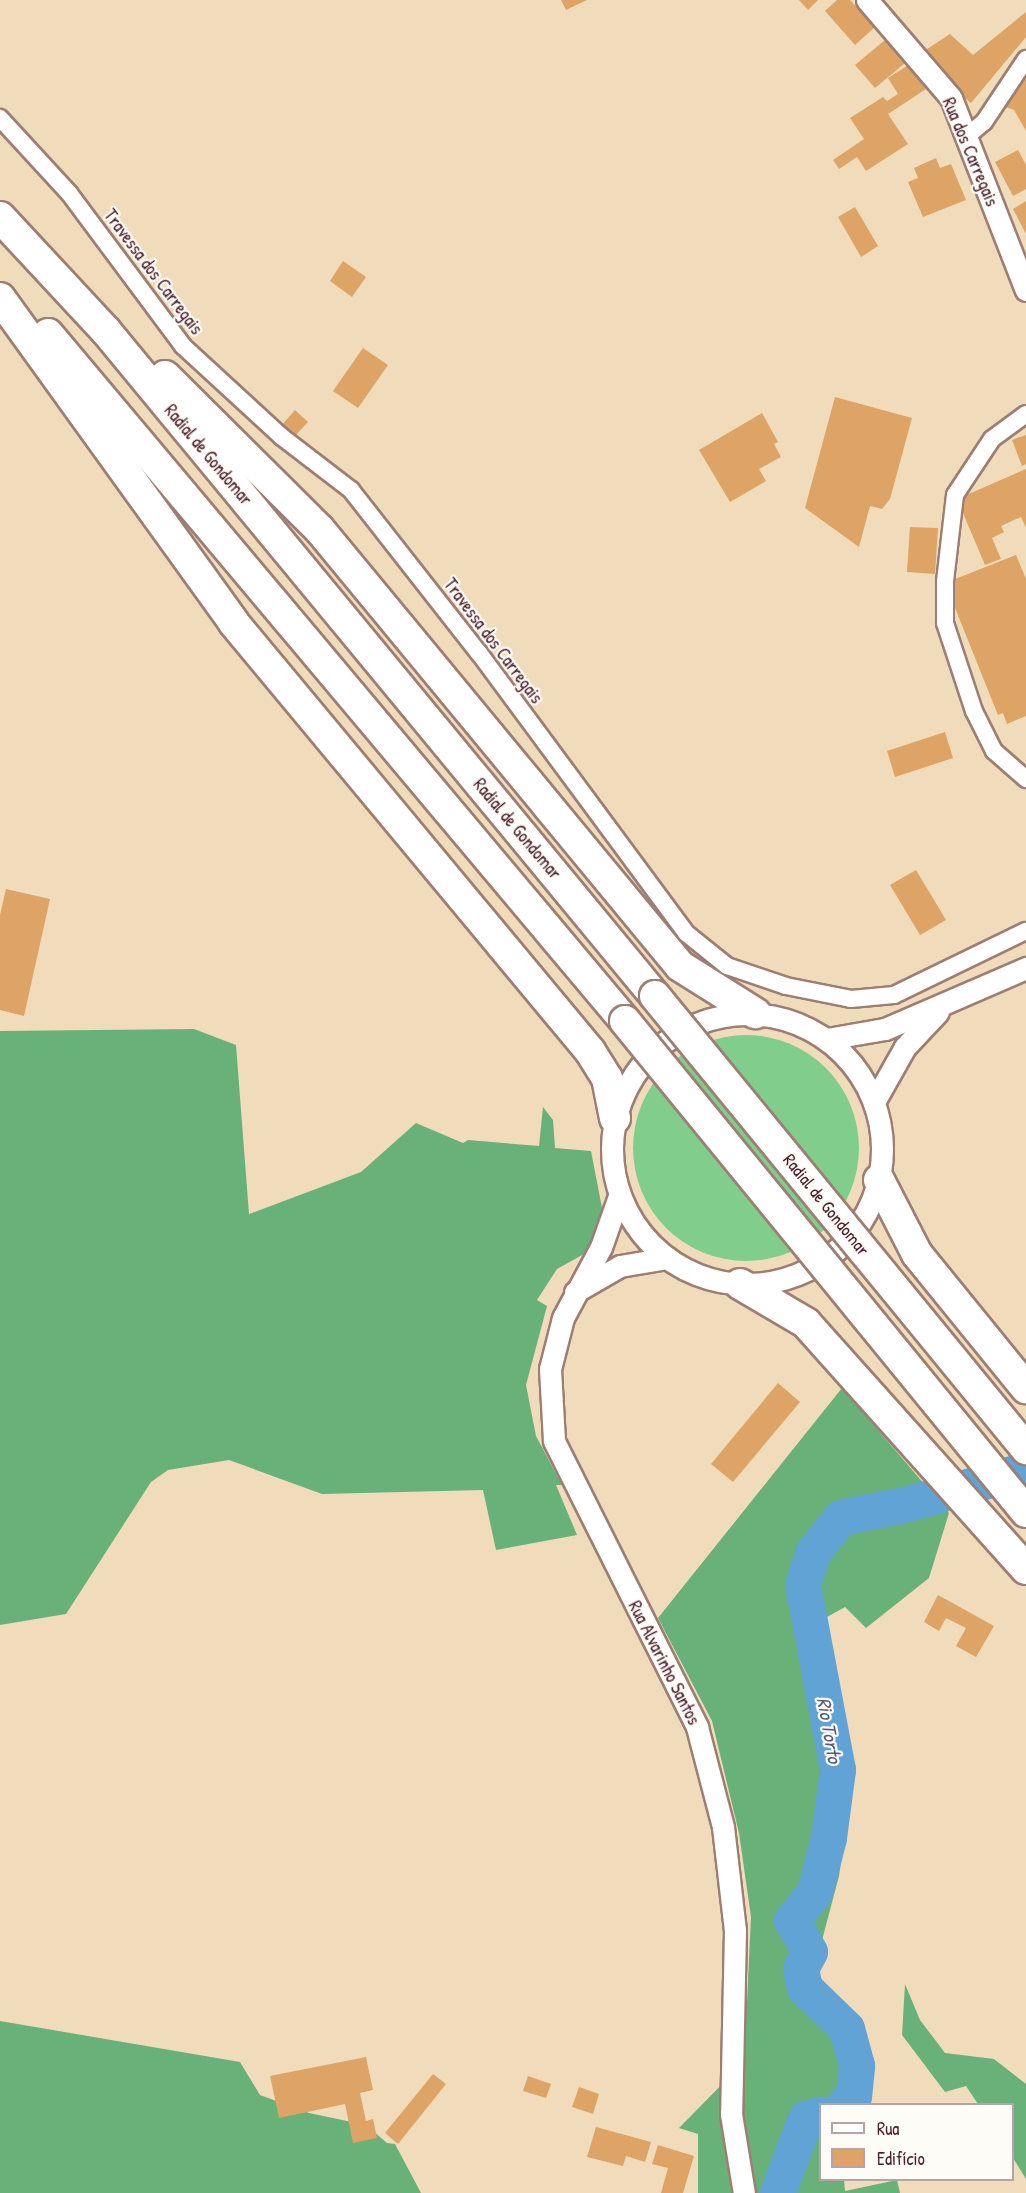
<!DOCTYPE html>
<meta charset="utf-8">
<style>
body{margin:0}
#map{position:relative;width:1026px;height:2193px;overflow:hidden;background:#f0dcbb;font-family:"Patrick Hand",sans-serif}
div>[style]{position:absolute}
.green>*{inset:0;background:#81ce8c}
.round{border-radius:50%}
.forest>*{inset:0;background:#68b178}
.river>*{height:36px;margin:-18px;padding:0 18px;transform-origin:18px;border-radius:18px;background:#60a3d4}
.building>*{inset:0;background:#dda465}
.roads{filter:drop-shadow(2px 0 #9d7e73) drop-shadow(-2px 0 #9d7e73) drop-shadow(0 2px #9d7e73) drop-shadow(0 -2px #9d7e73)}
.minor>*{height:16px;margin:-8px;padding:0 8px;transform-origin:8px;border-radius:8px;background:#fff}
.tertiary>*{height:21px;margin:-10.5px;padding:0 10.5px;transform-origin:10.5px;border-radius:10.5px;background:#fff}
.tertiary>.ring{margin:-10.5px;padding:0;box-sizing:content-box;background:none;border:21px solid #fff;border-radius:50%}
.motorway>*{height:30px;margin:-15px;padding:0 15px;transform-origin:15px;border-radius:15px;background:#fff}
.bridges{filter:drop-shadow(2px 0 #9d7e73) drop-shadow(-2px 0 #9d7e73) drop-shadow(0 2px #9d7e73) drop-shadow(0 -2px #9d7e73)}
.motorway-bridge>*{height:30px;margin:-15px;padding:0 15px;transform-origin:15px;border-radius:15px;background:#fff}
span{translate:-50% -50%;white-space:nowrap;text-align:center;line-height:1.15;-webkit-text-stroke:4.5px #fdfcf7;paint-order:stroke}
.street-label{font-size:18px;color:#4a1f2b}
.water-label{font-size:20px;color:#545a77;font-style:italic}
.legend{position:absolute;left:819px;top:2103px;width:195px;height:78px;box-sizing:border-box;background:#fdfcf7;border:2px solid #b5a4a5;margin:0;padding:8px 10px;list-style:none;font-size:18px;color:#4a1f2b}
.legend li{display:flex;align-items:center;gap:12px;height:30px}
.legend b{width:30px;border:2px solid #b5a4a5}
</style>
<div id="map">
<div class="green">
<div class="round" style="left:633px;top:1035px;width:226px;height:226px"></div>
</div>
<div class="forest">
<div style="clip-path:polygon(194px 1029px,236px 1045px,249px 1214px,361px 1172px,416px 1123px,463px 1143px,468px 1140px,539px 1146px,543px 1107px,553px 1120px,555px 1148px,591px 1151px,603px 1213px,620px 1234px,557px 1269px,537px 1300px,547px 1306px,526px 1385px,536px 1436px,562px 1485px,556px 1485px,577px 1535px,496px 1550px,483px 1490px,322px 1494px,229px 1460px,168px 1470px,151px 1482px,66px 1614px,0 1625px,0 1031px)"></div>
<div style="clip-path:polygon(842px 1388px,949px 1513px,929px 1578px,866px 1628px,845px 1607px,827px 1617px,801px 1611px,831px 1769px,848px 1813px,839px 1876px,811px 1982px,855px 2029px,863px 2051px,867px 2096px,860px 2104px,820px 2104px,820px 2180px,844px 2180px,845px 2191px,897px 2180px,900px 2193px,698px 2193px,698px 2134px,679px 2128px,737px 2069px,736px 2004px,747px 2002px,751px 1917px,739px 1833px,712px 1721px,658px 1618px)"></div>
<div style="clip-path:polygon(905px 1984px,920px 2020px,945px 2053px,994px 2059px,1026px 2084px,1026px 2179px,1013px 2158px,1012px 2104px,978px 2104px,966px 2086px,945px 2092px,902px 2035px)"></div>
<div style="clip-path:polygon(0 2021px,240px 2062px,260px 2095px,309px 2113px,366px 2125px,387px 2143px,395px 2144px,421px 2193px,0 2193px)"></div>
</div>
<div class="river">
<div style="left:845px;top:2104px;width:11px;rotate:-38deg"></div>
<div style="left:854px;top:2097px;width:31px;rotate:-84deg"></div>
<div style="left:857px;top:2066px;width:38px;rotate:-105deg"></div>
<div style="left:847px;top:2029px;width:59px;rotate:-135.7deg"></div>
<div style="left:805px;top:1988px;width:19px;rotate:-102deg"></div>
<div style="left:801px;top:1969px;width:19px;rotate:-62deg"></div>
<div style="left:810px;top:1952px;width:36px;rotate:-120deg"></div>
<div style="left:792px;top:1921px;width:36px;rotate:-51deg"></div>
<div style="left:815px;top:1893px;width:57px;rotate:-75.7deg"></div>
<div style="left:829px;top:1838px;width:69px;rotate:-82.5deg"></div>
<div style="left:838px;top:1770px;width:188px;rotate:-100.7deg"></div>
<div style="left:803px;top:1585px;width:35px;rotate:-72deg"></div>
<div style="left:814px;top:1552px;width:43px;rotate:-51.5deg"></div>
<div style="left:841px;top:1518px;width:69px;rotate:-11.6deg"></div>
<div style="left:909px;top:1504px;width:122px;rotate:-16.2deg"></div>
<div style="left:778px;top:2193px;width:79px;rotate:-69.3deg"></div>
<div style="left:806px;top:2119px;width:15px;rotate:-16deg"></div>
</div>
<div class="building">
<div style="clip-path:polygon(561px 0,587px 0,566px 10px)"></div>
<div style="clip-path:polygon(799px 0,818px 0,808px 10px)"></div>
<div style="clip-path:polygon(837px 0,850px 0,875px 27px,855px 45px,825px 11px)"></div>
<div style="clip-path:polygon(1026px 12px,1026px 37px,971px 103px,944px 81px,924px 51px,950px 34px,973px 55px)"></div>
<div style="clip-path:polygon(885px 40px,905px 63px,875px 88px,855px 65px)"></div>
<div style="clip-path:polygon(1026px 62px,1026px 131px,1014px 110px,1003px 106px)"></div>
<div style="clip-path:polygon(910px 64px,926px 89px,888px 114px,908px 144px,866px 171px,857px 157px,839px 169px,833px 160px,864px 139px,850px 118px,883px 97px,887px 101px,898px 94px,888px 78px)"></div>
<div style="clip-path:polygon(1018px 150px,1026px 165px,1026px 189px,1013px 196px,995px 162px)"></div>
<div style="clip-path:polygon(936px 158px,940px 168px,951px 164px,966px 200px,923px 217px,908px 182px,918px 178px,914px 168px)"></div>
<div style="clip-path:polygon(1026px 201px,1026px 234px,1013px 209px)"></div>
<div style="clip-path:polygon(855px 207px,878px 246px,861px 257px,838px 217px)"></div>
<div style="clip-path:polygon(343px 261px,366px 277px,352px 297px,330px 281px)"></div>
<div style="clip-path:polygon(363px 348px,388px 365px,358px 408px,333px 391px)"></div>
<div style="clip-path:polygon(835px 397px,912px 418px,890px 499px,882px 509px,870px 506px,859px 547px,805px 508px)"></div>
<div style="clip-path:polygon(295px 410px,308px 422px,295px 436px,282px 425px)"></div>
<div style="clip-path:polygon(762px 413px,778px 442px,774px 444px,781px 457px,759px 469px,766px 481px,730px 502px,699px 450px)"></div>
<div style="clip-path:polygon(1026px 435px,1026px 464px,1022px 466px,1012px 440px)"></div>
<div style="clip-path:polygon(1026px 469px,1026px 528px,1021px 517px,1001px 526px,1004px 532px,992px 538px,1001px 559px,985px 565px,957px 499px)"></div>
<div style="clip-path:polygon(910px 527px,938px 528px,935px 574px,907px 572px)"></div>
<div style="clip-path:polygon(1016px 555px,1026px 579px,1026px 716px,1007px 724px,1003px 713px,998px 715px,945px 583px)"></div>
<div style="clip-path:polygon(945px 732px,953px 758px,895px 777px,887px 751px)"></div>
<div style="clip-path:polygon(916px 870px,946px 920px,920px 935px,890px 885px)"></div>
<div style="clip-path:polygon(6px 889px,50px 899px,24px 1016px,0 1010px,0 915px)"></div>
<div style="clip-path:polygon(778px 1383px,800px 1402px,733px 1482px,711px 1464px)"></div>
<div style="clip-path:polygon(938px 1595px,994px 1626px,976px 1657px,956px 1646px,966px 1628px,946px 1618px,939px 1631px,924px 1622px)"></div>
<div style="clip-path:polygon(366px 2057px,373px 2090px,360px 2093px,366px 2121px,373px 2119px,377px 2138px,353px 2143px,345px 2104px,279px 2118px,270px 2076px)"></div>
<div style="clip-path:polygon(433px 2074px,446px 2084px,398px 2144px,385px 2133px)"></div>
<div style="clip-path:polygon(528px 2076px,551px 2084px,546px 2098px,523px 2091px)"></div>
<div style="clip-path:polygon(579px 2087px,599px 2094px,593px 2114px,572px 2107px)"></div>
<div style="clip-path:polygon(596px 2127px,651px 2142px,645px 2162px,626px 2156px,623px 2166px,587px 2157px)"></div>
<div style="clip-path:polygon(658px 2145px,694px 2156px,683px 2193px,661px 2193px,668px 2168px,652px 2164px)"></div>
</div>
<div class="roads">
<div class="minor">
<div style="left:0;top:118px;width:102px;rotate:47.4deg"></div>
<div style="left:69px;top:193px;width:191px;rotate:53.3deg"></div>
<div style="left:183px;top:346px;width:134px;rotate:42.6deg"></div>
<div style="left:282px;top:437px;width:87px;rotate:37.5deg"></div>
<div style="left:351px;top:490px;width:207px;rotate:51.9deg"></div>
<div style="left:479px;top:653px;width:348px;rotate:53.5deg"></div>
<div style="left:686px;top:933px;width:53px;rotate:38.8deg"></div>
<div style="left:727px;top:966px;width:62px;rotate:18.7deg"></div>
<div style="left:786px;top:986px;width:66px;rotate:11.3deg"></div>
<div style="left:851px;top:999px;width:43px;rotate:-5.3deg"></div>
<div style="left:894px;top:995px;width:147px;rotate:-25.9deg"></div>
<div style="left:966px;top:137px;width:23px;rotate:-40deg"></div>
<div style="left:984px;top:122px;width:76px;rotate:-56.3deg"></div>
<div style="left:1026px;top:414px;width:42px;rotate:143.7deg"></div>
<div style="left:992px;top:439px;width:67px;rotate:123.5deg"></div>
<div style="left:955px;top:495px;width:88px;rotate:96.6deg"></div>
<div style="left:945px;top:582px;width:41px;rotate:90deg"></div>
<div style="left:945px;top:623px;width:93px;rotate:71.8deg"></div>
<div style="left:974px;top:711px;width:45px;rotate:63.4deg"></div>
<div style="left:994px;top:751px;width:43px;rotate:41.2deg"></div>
</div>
<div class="tertiary">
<div style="left:867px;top:0;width:129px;rotate:49.4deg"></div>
<div style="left:951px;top:98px;width:206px;rotate:68.7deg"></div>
<div class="ring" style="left:612px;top:1014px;width:249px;height:249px"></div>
<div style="left:827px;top:1039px;width:59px;rotate:-9.8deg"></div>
<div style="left:885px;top:1029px;width:154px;rotate:-23.4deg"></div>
<div style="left:874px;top:1102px;width:63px;rotate:-60.6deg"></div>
<div style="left:905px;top:1047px;width:48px;rotate:-46.7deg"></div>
<div style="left:619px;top:1196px;width:54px;rotate:109.4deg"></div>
<div style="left:601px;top:1247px;width:81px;rotate:118.2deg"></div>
<div style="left:563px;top:1318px;width:53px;rotate:104.3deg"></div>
<div style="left:550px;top:1369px;width:72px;rotate:86.8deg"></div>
<div style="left:554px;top:1441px;width:320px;rotate:63.4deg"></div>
<div style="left:697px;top:1727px;width:103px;rotate:75.4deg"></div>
<div style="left:723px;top:1827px;width:104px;rotate:83.4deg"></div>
<div style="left:735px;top:1930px;width:184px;rotate:91.2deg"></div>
<div style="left:731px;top:2114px;width:80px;rotate:80.7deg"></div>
<div style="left:575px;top:1292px;width:52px;rotate:-30deg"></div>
<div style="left:620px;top:1266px;width:48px;rotate:-9.7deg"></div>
</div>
<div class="motorway">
<div style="left:0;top:217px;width:156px;rotate:47.1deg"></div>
<div style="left:106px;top:331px;width:862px;rotate:50.46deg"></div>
<div style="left:0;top:298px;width:400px;rotate:54.2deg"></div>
<div style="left:234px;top:623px;width:557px;rotate:50.25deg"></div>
<div style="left:590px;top:1051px;width:32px;rotate:58deg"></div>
<div style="left:607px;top:1078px;width:41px;rotate:78.7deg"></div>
<div style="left:48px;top:334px;width:897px;rotate:49.97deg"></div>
<div style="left:165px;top:376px;width:218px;rotate:44.8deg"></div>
<div style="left:320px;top:530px;width:565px;rotate:50.45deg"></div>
<div style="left:680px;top:966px;width:89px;rotate:32.1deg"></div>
<div style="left:879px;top:1180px;width:83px;rotate:62.8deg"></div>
<div style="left:917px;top:1254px;width:173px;rotate:50.9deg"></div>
<div style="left:740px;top:1284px;width:77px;rotate:30.6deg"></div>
<div style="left:806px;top:1323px;width:330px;rotate:48.2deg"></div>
</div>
</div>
<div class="bridges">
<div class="motorway-bridge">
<div style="left:655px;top:996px;width:586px;rotate:50.68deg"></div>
<div style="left:625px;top:1021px;width:634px;rotate:50.76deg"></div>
</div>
</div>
<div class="street-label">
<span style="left:970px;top:152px;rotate:67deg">Rua dos Carregais</span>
<span style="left:153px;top:272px;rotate:53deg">Travessa dos Carregais</span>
<span style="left:208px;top:455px;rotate:50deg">Radial de Gondomar</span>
<span style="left:493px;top:641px;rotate:53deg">Travessa dos Carregais</span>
<span style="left:517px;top:829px;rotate:50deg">Radial de Gondomar</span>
<span style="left:826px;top:1205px;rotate:51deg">Radial de Gondomar</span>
<span style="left:664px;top:1663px;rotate:63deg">Rua Alvarinho Santos</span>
</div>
<div class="water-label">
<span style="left:830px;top:1730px;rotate:80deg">Rio Torto</span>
</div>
<ul class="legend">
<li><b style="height:8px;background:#fff"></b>Rua</li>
<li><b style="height:16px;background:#dda465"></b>Edifício</li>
</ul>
</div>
